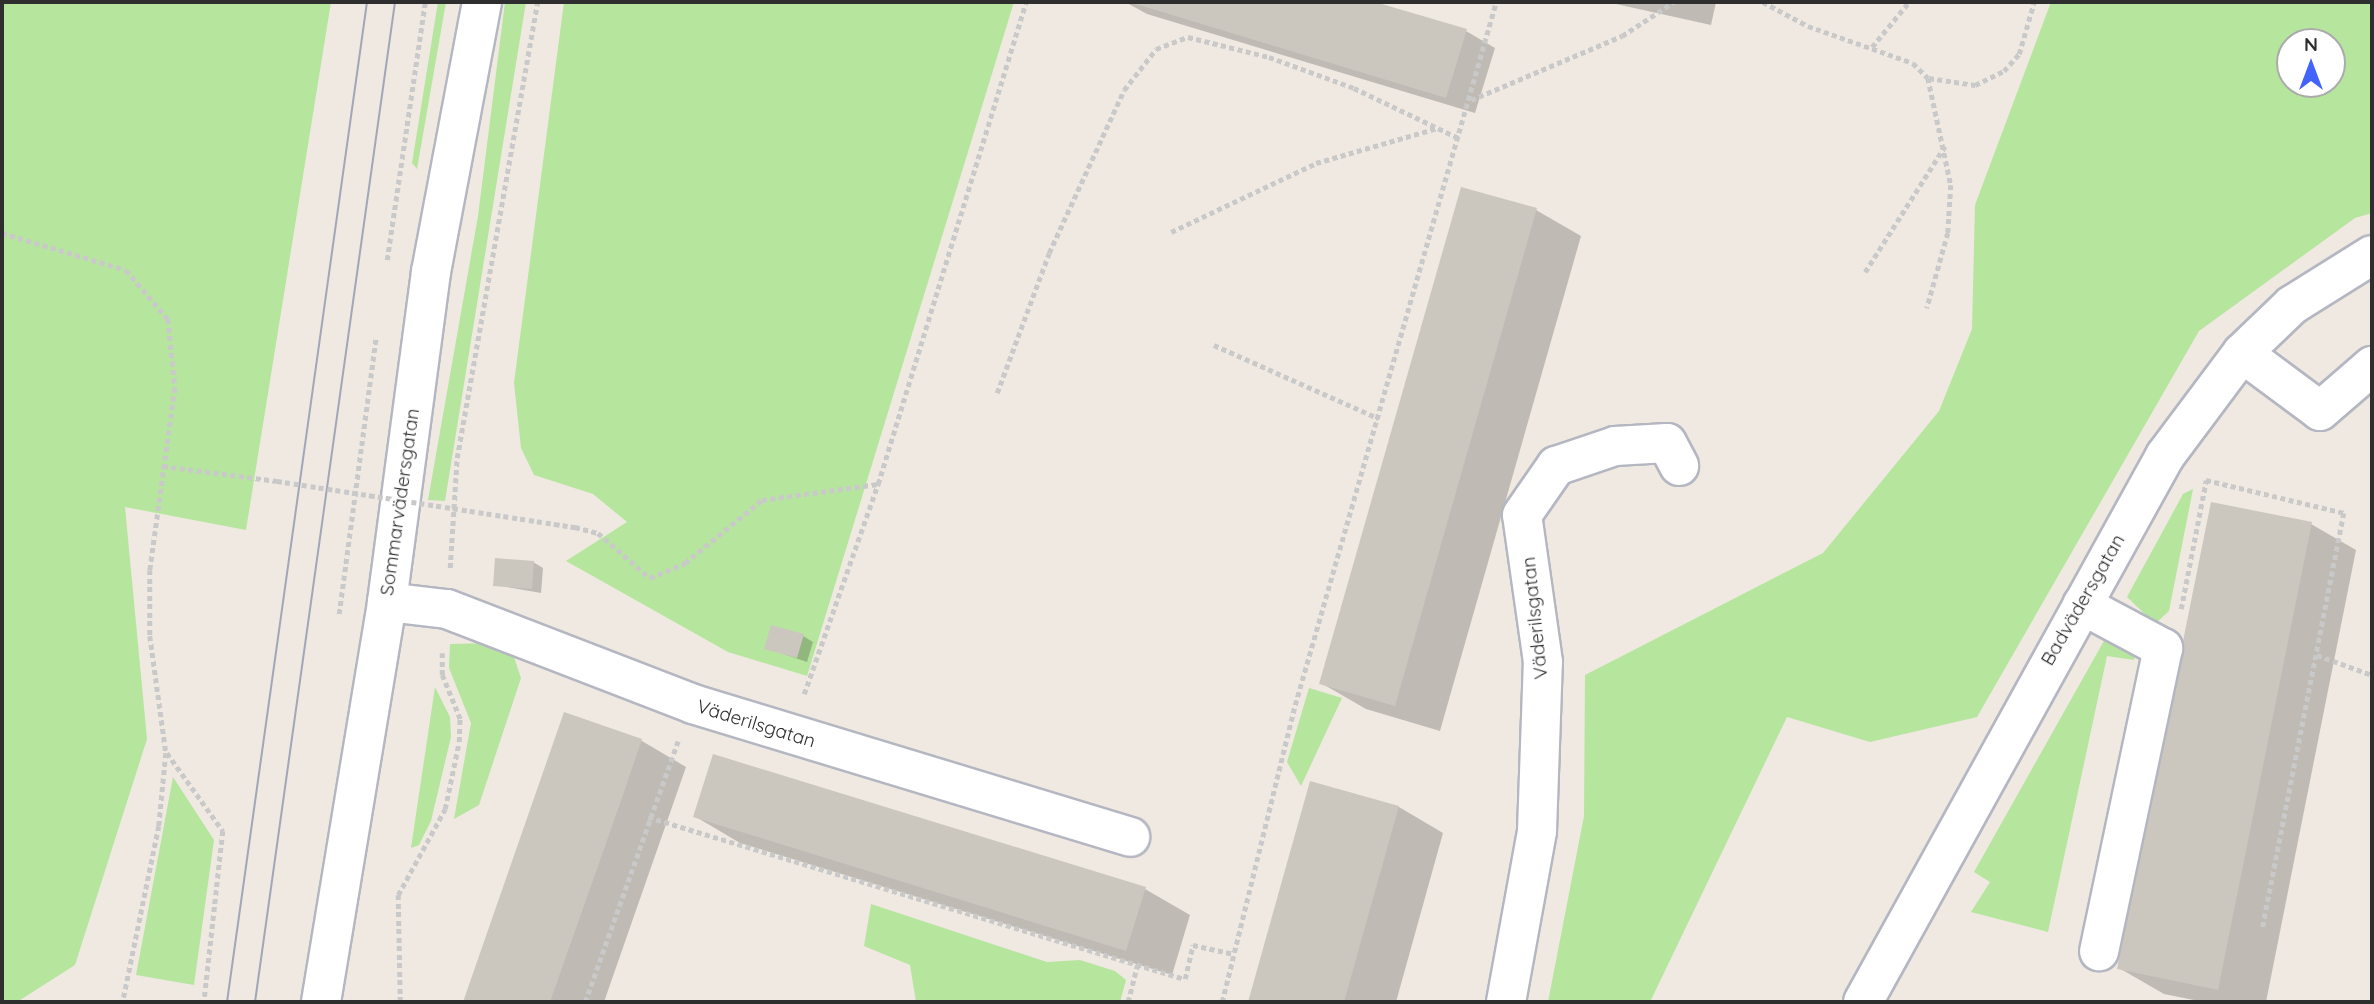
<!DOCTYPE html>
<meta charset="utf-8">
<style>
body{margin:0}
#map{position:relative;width:2374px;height:1004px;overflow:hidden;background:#efe9e1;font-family:Quicksand,sans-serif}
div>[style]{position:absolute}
.green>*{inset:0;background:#b6e59e}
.shadow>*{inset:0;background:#0003}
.building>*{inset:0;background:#cbc7bf}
.path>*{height:4.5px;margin-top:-2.25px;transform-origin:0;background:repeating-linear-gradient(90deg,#c9c9c9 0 5px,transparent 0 8.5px)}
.roads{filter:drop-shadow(2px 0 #b4b7c1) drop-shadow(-2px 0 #b4b7c1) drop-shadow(0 2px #b4b7c1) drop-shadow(0 -2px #b4b7c1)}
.minor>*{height:38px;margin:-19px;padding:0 19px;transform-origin:19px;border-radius:19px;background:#fff}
.tram>*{height:2px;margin:-1px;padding:0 1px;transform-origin:1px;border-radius:1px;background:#a3a6b8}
.path-bridge>*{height:4.5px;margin-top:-2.25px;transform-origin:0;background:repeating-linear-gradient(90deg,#c9c9c9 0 5px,transparent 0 8.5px)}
span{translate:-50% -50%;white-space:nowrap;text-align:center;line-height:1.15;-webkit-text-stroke:7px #fff;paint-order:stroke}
.street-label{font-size:19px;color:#2e2e2e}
.frame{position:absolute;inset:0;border:4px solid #2e2e2e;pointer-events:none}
.north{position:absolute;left:2276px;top:28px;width:70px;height:70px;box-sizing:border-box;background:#fff;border:2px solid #ababab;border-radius:50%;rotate:0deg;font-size:19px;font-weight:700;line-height:28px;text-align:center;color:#2e2e2e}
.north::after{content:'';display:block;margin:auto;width:24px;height:32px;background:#4264fb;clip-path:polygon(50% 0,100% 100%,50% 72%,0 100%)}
</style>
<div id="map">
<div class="green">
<div style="clip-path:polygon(2px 2px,331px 2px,246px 530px,125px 507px,147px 739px,75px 965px,17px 1002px,2px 1002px)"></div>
<div style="clip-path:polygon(438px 2px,446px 2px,417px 169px,412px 163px)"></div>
<div style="clip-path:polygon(505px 2px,526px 2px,445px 501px,428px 500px,478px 216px)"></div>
<div style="clip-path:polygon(564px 2px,1014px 2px,807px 676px,728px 652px,566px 561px,627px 522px,593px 494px,534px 475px,521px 448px,514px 383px)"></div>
<div style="clip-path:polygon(evenodd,2051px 2px,2372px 2px,2372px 213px,2355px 218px,2199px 331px,1977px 717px,1870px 742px,1787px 717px,1650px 1002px,1548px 1002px,1584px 816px,1585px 675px,1823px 553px,1939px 411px,1972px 329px,1975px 205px,2051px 2px,2290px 42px,2332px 42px,2332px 84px,2290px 84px,2290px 42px)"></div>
<div style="clip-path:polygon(2193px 489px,2169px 611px,2155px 624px,2127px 597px,2183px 494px)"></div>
<div style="clip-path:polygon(2105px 639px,2135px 654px,2134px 660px,2107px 656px,2048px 932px,1971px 912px,1990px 882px,1974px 872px)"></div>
<div style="clip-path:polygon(493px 643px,511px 648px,521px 678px,479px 805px,454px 819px,471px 723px,449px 668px,450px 644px)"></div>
<div style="clip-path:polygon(435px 687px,450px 717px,451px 737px,431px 821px,419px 845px,411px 848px)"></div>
<div style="clip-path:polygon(1309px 688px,1342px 698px,1301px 786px,1287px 762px)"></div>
<div style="clip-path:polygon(173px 777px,214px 840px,194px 985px,136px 975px)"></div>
<div style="clip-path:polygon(871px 904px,1047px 962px,1080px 960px,1115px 971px,1126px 980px,1120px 1002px,916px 1002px,910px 965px,864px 946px)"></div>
</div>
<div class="shadow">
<div style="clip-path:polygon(1125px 2px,1369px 2px,1466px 31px,1495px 48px,1475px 113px,1147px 14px)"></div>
<div style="clip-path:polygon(1607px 2px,1716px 2px,1711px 25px)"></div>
<div style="clip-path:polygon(1536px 210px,1581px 236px,1440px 731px,1366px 709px,1321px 683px)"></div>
<div style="clip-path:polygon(2311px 524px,2356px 550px,2266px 1002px,2204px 1002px,2164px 994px,2119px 968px)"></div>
<div style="clip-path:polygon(533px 562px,543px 568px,541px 593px,495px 585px)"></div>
<div style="clip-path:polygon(803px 636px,813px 642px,807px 662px,766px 648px)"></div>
<div style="clip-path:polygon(565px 714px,642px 741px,686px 767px,604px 1002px,465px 1002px)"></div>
<div style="clip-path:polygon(714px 756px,1145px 889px,1190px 915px,1172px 975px,740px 843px,696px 817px)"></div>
<div style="clip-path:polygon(1311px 783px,1399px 807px,1443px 833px,1396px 1002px,1249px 1002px)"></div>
</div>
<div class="building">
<div style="clip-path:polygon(1129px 2px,1375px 2px,1467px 29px,1446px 98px)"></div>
<div style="clip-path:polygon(1461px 187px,1537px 208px,1395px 706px,1319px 684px)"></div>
<div style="clip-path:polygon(2211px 502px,2312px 522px,2218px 990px,2117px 969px)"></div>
<div style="clip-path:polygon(495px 558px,534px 561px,532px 589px,493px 586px)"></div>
<div style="clip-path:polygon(771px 625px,804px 634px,797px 658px,764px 649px)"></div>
<div style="clip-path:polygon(564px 712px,642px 739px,622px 798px,550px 1002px,463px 1002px)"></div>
<div style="clip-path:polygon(713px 754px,1146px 887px,1126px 951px,693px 817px)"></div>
<div style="clip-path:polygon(1310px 781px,1399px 806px,1344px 1002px,1248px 1002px)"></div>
</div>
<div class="path">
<div style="left:1763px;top:2px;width:51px;rotate:28.1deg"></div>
<div style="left:1808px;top:26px;width:111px;rotate:19.4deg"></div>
<div style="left:1913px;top:63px;width:21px;rotate:45deg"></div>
<div style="left:1928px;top:78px;width:109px;rotate:77.9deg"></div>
<div style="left:1951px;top:185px;width:48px;rotate:93.6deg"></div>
<div style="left:1948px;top:233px;width:78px;rotate:105.6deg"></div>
<div style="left:1872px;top:47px;width:58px;rotate:-50.6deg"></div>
<div style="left:1929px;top:78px;width:47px;rotate:8.7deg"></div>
<div style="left:1975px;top:85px;width:32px;rotate:-26deg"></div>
<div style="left:2004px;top:71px;width:23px;rotate:-49deg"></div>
<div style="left:2019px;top:54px;width:54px;rotate:-73.9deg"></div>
<div style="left:1471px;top:100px;width:164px;rotate:-23deg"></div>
<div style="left:1622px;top:36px;width:62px;rotate:-33.2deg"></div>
<div style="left:1171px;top:232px;width:161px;rotate:-25.4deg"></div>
<div style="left:1316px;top:163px;width:126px;rotate:-16.1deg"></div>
<div style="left:2px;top:233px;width:129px;rotate:16.6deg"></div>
<div style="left:126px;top:270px;width:65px;rotate:49.4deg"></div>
<div style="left:168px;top:319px;width:69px;rotate:84.2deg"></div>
<div style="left:175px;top:388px;width:184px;rotate:97.8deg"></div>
<div style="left:150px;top:570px;width:66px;rotate:90deg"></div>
<div style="left:150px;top:636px;width:118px;rotate:82.2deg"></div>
<div style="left:166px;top:753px;width:73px;rotate:95.5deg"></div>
<div style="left:159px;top:826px;width:180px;rotate:101.6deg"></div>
<div style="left:387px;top:260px;width:261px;rotate:-81.6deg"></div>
<div style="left:1865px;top:272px;width:149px;rotate:-57.6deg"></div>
<div style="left:1214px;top:345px;width:180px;rotate:24deg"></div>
<div style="left:997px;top:393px;width:149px;rotate:-69.6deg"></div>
<div style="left:1049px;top:253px;width:179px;rotate:-65.3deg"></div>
<div style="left:1124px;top:90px;width:52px;rotate:-52deg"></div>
<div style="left:1156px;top:49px;width:34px;rotate:-21deg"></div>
<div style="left:1188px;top:37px;width:83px;rotate:13.9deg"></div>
<div style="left:1269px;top:57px;width:90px;rotate:20deg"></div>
<div style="left:1354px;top:88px;width:116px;rotate:25.5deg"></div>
<div style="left:163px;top:466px;width:115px;rotate:7.5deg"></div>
<div style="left:575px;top:527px;width:24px;rotate:15deg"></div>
<div style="left:598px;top:533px;width:69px;rotate:40.9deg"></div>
<div style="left:650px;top:578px;width:38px;rotate:-23deg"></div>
<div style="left:685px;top:563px;width:99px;rotate:-39.3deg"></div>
<div style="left:762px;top:500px;width:117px;rotate:-7.9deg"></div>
<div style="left:450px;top:568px;width:110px;rotate:-86.4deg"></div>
<div style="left:457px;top:458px;width:463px;rotate:-80deg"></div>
<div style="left:2181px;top:609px;width:131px;rotate:-79deg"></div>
<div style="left:2206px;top:480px;width:142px;rotate:13.4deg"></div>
<div style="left:2344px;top:513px;width:422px;rotate:101.1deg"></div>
<div style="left:339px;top:614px;width:278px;rotate:-82.4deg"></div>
<div style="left:2317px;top:655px;width:59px;rotate:20deg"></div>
<div style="left:804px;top:694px;width:223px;rotate:-70.6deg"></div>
<div style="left:878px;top:484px;width:504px;rotate:-72.93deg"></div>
<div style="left:167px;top:753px;width:96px;rotate:54.3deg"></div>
<div style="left:223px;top:831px;width:172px;rotate:96.3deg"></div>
<div style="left:648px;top:817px;width:561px;rotate:16.79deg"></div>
<div style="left:1185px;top:979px;width:35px;rotate:-77deg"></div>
<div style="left:1193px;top:945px;width:42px;rotate:12.4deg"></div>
<div style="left:400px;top:1002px;width:107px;rotate:-91.1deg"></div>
<div style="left:398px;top:895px;width:98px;rotate:-61.3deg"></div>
<div style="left:445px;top:809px;width:68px;rotate:-78.2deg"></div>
<div style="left:459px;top:742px;width:23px;rotate:-88deg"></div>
<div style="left:460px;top:719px;width:48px;rotate:-112.2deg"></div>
<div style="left:442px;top:675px;width:22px;rotate:-90deg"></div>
<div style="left:585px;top:1002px;width:277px;rotate:-70.4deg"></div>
<div style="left:1128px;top:1002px;width:38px;rotate:-76deg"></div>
<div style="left:1222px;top:1002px;width:306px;rotate:-76.2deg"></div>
<div style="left:1295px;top:705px;width:731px;rotate:-74.04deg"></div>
</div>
<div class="roads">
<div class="minor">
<div style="left:2242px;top:353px;width:97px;rotate:36.6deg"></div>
<div style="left:2320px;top:411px;width:69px;rotate:-40.9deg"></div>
<div style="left:387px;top:602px;width:60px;rotate:6.7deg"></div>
<div style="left:447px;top:609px;width:264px;rotate:21.1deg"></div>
<div style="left:693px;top:704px;width:457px;rotate:16.9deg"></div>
<div style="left:2082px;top:605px;width:92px;rotate:28deg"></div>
<div style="left:2163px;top:648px;width:310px;rotate:101.9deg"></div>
<div style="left:321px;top:1002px;width:405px;rotate:-80.6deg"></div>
<div style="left:387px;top:602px;width:333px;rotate:-82.4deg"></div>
<div style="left:431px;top:272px;width:275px;rotate:-79.3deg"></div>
<div style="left:1506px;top:1002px;width:174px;rotate:-79.7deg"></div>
<div style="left:1537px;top:831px;width:169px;rotate:-88deg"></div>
<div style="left:1543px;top:662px;width:148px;rotate:-98.1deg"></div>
<div style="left:1522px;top:515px;width:60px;rotate:-55.2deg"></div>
<div style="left:1556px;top:466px;width:62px;rotate:-18.7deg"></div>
<div style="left:1615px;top:446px;width:52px;rotate:-3.3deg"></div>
<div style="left:1667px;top:443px;width:26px;rotate:62deg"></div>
<div style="left:1863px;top:1002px;width:624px;rotate:-61.05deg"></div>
<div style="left:2165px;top:456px;width:129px;rotate:-53.2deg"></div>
<div style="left:2242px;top:353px;width:69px;rotate:-43.8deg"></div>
<div style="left:2292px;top:305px;width:94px;rotate:-32deg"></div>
</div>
</div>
<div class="tram">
<div style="left:227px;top:1002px;width:1010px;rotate:-82.03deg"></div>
<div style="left:255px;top:1002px;width:1010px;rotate:-82.03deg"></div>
</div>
<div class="path-bridge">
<div style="left:277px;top:481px;width:302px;rotate:8.8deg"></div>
</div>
<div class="street-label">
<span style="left:400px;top:502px;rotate:-82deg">Sommarvädersgatan</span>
<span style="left:2083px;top:600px;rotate:-60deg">Badvädersgatan</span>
<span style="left:1535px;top:618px;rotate:-96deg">Väderilsgatan</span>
<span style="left:756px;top:724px;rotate:17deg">Väderilsgatan</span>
</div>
<div class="frame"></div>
<div class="north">N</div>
</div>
